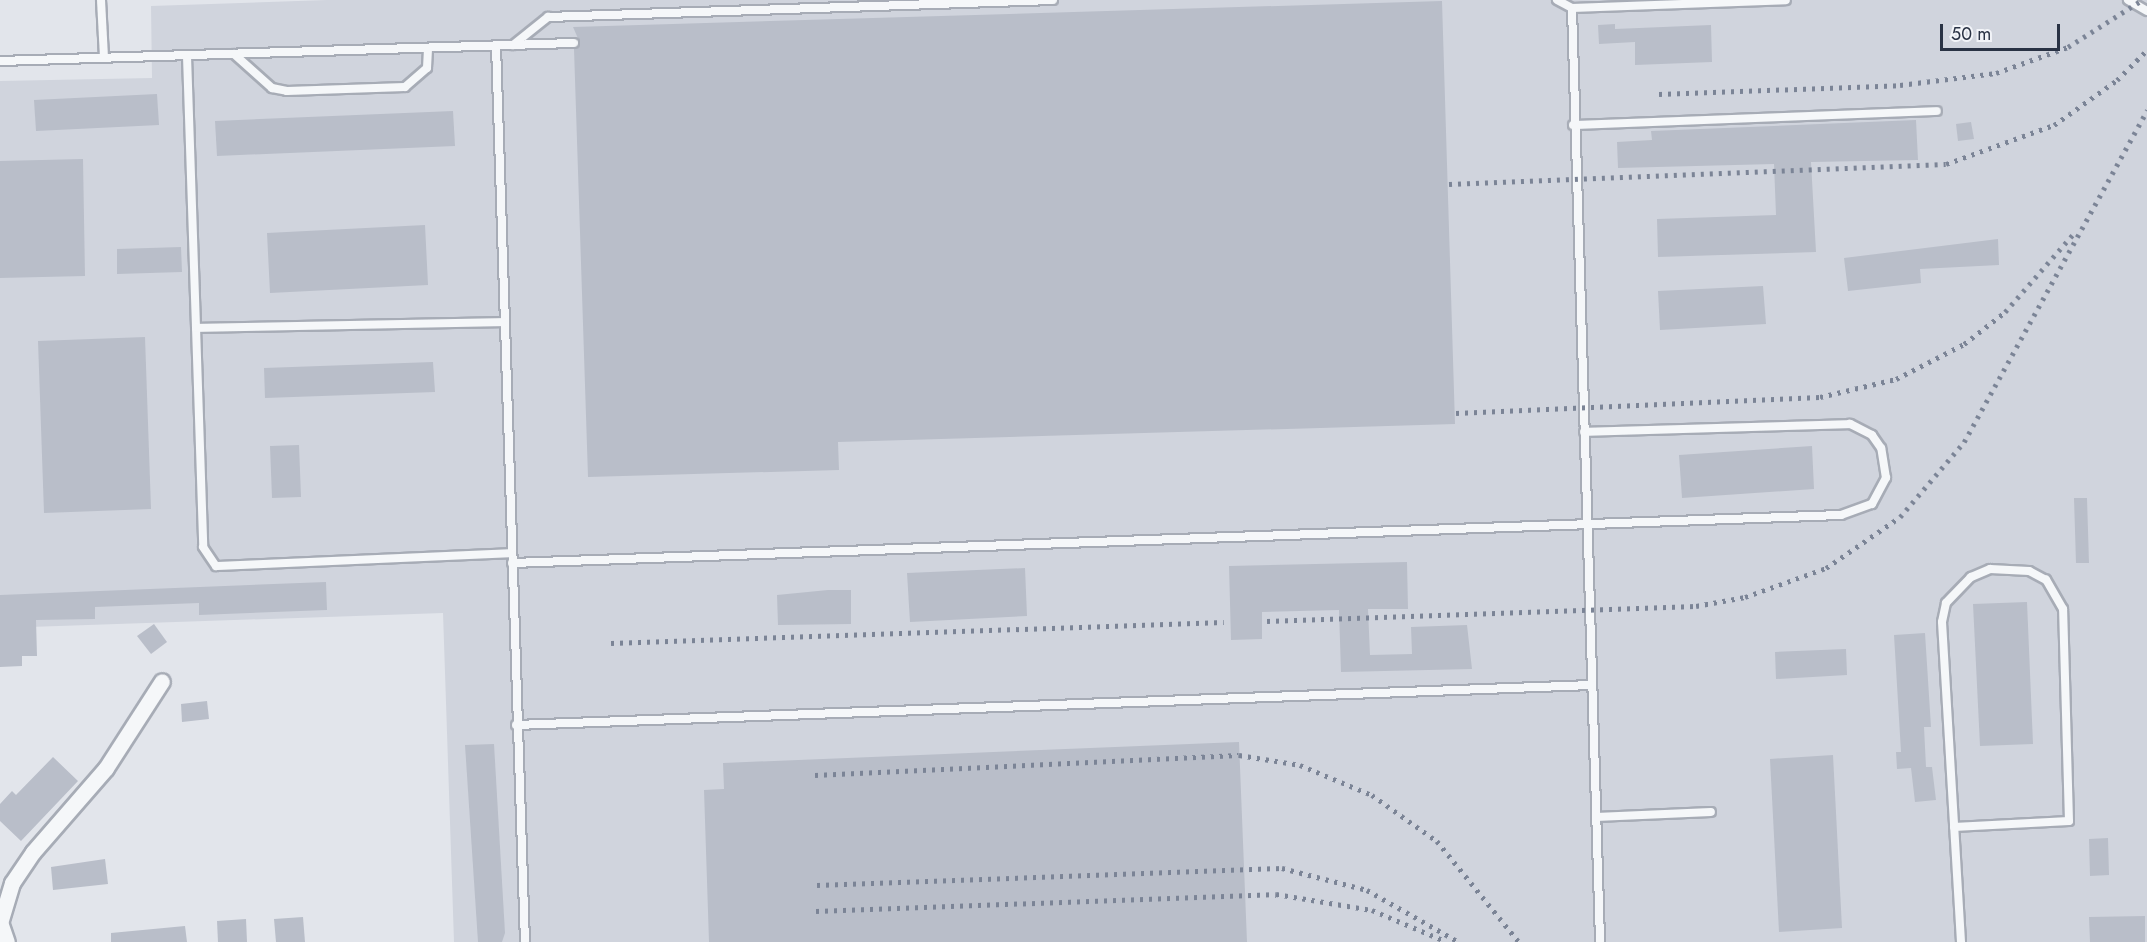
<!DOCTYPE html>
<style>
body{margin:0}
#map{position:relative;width:2147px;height:942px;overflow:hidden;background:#e2e5eb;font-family:Jost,sans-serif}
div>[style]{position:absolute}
.built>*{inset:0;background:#d0d4dd}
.building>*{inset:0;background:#b9bec9}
.roads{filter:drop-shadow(2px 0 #a7acb6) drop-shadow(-2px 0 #a7acb6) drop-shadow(0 2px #a7acb6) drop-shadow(0 -2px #a7acb6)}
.lane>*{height:8px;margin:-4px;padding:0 4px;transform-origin:4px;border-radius:4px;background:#f5f7f9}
.street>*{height:15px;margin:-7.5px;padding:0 7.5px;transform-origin:7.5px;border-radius:7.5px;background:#f5f7f9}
.rail>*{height:4.5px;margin-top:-2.25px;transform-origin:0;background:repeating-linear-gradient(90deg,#7b8496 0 3px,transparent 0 9px)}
span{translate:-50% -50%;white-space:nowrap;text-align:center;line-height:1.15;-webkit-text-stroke:4.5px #f2f4f8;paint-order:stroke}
.scale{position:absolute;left:1940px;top:24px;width:120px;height:27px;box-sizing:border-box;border:3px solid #293244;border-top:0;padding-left:8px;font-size:18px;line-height:21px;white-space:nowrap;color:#293244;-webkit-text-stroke:4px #f2f4f8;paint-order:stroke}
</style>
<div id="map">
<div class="built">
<div style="clip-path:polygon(327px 0,2147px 0,2147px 942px,454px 942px,443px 613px,0 628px,0 81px,152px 78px,151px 6px)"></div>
</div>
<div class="building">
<div style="clip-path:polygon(1442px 1px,1455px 424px,838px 442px,839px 470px,588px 477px,574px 49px,580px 43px,573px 27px)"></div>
<div style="clip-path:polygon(1615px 24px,1615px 29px,1711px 25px,1712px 62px,1635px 65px,1635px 42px,1599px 44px,1598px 25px)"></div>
<div style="clip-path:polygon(157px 94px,159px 125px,36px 131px,34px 100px)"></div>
<div style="clip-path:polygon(453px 111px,455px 146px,217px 156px,215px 121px)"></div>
<div style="clip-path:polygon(1916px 120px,1918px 160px,1811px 162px,1816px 252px,1658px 257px,1657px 219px,1776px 215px,1774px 164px,1618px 168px,1617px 142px,1652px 140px,1651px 131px)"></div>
<div style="clip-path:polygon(1971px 122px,1974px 139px,1958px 141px,1956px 124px)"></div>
<div style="clip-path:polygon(83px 159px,85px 276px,0 278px,0 161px)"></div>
<div style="clip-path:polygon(425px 225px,428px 285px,270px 293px,267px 233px)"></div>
<div style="clip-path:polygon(1998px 239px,1999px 265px,1920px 269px,1921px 283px,1848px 291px,1844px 258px)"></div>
<div style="clip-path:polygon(181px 247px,182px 272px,117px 274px,117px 249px)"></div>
<div style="clip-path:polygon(1763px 286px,1766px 324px,1660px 330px,1658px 291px)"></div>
<div style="clip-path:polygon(145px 337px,151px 509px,44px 513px,38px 341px)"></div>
<div style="clip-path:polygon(433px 362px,435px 392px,265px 398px,264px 368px)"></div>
<div style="clip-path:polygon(299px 445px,301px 497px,272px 498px,270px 446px)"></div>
<div style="clip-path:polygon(1812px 446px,1814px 489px,1682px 498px,1679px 455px)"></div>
<div style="clip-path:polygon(2074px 498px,2087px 498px,2089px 563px,2076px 563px)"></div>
<div style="clip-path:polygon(1407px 562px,1408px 609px,1368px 609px,1370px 655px,1412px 654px,1411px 627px,1467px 625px,1472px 669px,1341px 672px,1339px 610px,1262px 612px,1262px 639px,1231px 640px,1229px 566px)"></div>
<div style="clip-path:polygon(1025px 568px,1027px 616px,910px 622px,907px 573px)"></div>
<div style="clip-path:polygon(326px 582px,327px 610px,199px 615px,199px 603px,95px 607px,95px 619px,36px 620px,37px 656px,22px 656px,22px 666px,0 667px,0 595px)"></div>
<div style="clip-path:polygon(828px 590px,851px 590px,851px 624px,778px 625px,777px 595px)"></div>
<div style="clip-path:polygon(2027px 602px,2033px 744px,1980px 746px,1973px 604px)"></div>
<div style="clip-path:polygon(154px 624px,167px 642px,151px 654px,137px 636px)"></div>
<div style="clip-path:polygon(1925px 633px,1931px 727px,1924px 727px,1926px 767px,1932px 767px,1936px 800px,1915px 802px,1911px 768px,1897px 769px,1896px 752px,1901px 752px,1894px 635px)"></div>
<div style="clip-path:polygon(1846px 649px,1847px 675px,1776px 679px,1775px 652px)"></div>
<div style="clip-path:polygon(207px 701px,209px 719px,182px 722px,181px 704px)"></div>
<div style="clip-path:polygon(1239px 742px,1247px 942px,709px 942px,704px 790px,724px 789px,723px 763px)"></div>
<div style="clip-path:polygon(494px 744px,505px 933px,502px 942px,478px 942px,465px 745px)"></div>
<div style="clip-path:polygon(1833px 755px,1842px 928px,1779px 932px,1770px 759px)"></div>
<div style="clip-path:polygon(53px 757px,78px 781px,21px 841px,0 821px,0 804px,12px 791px,16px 795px)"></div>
<div style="clip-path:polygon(2108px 838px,2109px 875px,2090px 876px,2089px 839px)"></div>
<div style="clip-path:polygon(105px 859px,108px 884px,53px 890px,51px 867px)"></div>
<div style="clip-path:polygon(2145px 916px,2145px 942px,2090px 942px,2089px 917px)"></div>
<div style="clip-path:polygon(303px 917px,305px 942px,276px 942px,274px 919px)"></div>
<div style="clip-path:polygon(246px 919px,247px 942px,218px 942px,217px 921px)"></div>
<div style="clip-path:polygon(185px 926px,187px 942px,111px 942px,111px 933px)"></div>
</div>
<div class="roads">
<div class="lane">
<div style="left:101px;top:0;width:58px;rotate:87deg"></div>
<div style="left:1557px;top:0;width:17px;rotate:28deg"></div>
<div style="left:1572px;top:8px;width:214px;rotate:-2.1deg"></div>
<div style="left:2128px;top:0;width:22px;rotate:30deg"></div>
<div style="left:1572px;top:8px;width:934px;rotate:88.28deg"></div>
<div style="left:496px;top:45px;width:897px;rotate:88.15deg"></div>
<div style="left:513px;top:45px;width:45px;rotate:-38.7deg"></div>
<div style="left:548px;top:17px;width:505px;rotate:-1.93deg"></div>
<div style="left:234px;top:54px;width:51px;rotate:41.8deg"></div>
<div style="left:272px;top:88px;width:15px;rotate:11deg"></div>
<div style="left:287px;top:91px;width:118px;rotate:-1.9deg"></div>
<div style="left:405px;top:87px;width:29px;rotate:-41deg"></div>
<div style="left:427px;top:68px;width:20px;rotate:-87deg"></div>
<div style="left:187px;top:56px;width:491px;rotate:88.1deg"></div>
<div style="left:203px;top:547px;width:23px;rotate:56deg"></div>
<div style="left:216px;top:566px;width:295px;rotate:-2.5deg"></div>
<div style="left:0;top:61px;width:574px;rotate:-1.8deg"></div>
<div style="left:1573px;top:125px;width:364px;rotate:-2.2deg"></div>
<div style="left:196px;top:328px;width:308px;rotate:-1.1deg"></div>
<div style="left:512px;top:563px;width:1330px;rotate:-2.07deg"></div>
<div style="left:1841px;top:515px;width:33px;rotate:-20deg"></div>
<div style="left:1872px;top:504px;width:30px;rotate:-62deg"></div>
<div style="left:1886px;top:478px;width:30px;rotate:-99deg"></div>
<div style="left:1881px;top:448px;width:16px;rotate:-125deg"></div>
<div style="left:1872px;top:435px;width:25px;rotate:-153deg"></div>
<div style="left:1850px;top:424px;width:266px;rotate:178.3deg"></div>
<div style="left:516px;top:725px;width:1077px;rotate:-2.13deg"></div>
<div style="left:1596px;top:817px;width:115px;rotate:-2.5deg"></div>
<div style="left:1954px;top:827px;width:115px;rotate:-3deg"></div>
<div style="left:2069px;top:821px;width:212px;rotate:-91.6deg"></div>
<div style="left:2063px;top:609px;width:34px;rotate:-120deg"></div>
<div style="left:2046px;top:580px;width:19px;rotate:-152deg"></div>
<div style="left:2029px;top:571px;width:39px;rotate:-177deg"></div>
<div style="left:1990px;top:569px;width:21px;rotate:157deg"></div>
<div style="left:1971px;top:577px;width:36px;rotate:134deg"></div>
<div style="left:1946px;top:603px;width:19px;rotate:102deg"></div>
<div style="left:1942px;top:622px;width:321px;rotate:86.6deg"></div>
</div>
<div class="street">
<div style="left:0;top:922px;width:21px;rotate:71deg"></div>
<div style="left:0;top:923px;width:42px;rotate:-73.3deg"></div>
<div style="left:12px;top:883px;width:37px;rotate:-56deg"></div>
<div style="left:33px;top:852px;width:111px;rotate:-49deg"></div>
<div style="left:106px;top:768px;width:103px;rotate:-57.2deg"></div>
</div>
</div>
<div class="rail">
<div style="left:1659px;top:94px;width:241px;rotate:-2.1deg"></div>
<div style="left:1900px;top:85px;width:97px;rotate:-7.1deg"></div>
<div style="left:1996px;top:73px;width:77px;rotate:-19.9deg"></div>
<div style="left:2068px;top:47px;width:88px;rotate:-32.4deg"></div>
<div style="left:1449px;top:184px;width:497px;rotate:-2.3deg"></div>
<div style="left:1946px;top:164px;width:115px;rotate:-19.9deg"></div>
<div style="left:2054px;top:125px;width:77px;rotate:-35.5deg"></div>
<div style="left:2117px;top:80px;width:42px;rotate:-45deg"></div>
<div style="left:1456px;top:413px;width:364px;rotate:-2.5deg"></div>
<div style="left:1820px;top:397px;width:78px;rotate:-13.3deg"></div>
<div style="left:1896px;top:379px;width:76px;rotate:-27.2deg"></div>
<div style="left:1964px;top:344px;width:52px;rotate:-38deg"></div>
<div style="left:2005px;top:312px;width:106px;rotate:-48.8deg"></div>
<div style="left:1267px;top:621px;width:429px;rotate:-2deg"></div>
<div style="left:1696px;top:606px;width:50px;rotate:-10.4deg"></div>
<div style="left:1745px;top:597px;width:86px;rotate:-19.7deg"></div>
<div style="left:1826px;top:568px;width:90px;rotate:-34.6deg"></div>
<div style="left:1900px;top:517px;width:99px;rotate:-49.5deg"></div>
<div style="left:1964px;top:442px;width:379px;rotate:-61.1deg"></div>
<div style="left:611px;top:643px;width:613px;rotate:-1.96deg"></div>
<div style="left:815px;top:775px;width:424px;rotate:-2.7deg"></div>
<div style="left:1239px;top:755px;width:62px;rotate:9.3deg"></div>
<div style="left:1300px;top:765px;width:78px;rotate:22.6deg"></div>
<div style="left:1372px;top:795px;width:80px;rotate:35.3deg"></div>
<div style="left:1437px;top:841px;width:130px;rotate:50.9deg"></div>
<div style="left:817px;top:885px;width:465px;rotate:-2.1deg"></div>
<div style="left:1282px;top:868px;width:88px;rotate:14.5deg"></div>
<div style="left:1367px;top:890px;width:106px;rotate:29.5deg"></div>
<div style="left:816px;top:911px;width:460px;rotate:-2.1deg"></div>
<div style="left:1276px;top:894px;width:97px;rotate:9.5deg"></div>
<div style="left:1372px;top:910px;width:79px;rotate:23deg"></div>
</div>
<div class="scale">50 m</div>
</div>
